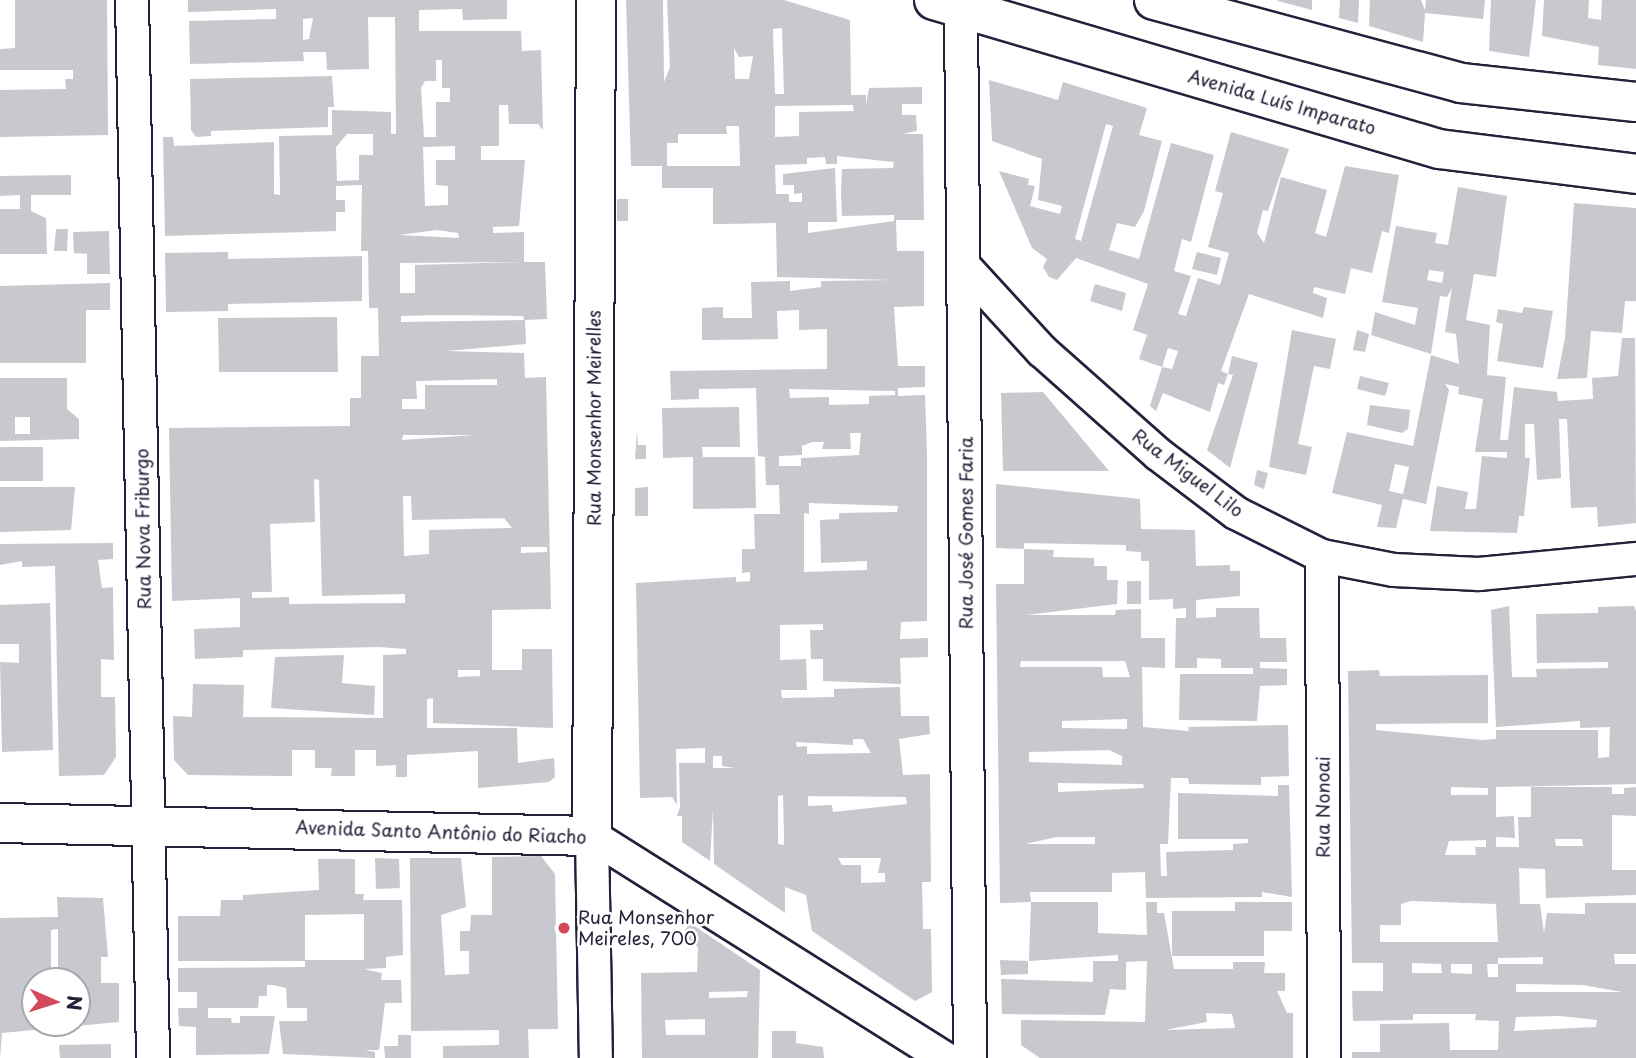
<!DOCTYPE html>
<meta charset="utf-8">
<style>
body{margin:0}
#map{position:relative;width:1636px;height:1058px;overflow:hidden;background:#fff;font-family:"Playpen Sans",sans-serif}
div>[style]{position:absolute}
.building>*{inset:0;background:#c8c8cf}
.roads{filter:drop-shadow(2px 0 #22223b) drop-shadow(-2px 0 #22223b) drop-shadow(0 2px #22223b) drop-shadow(0 -2px #22223b)}
.minor>*{height:32px;margin:-16px;padding:0 16px;transform-origin:16px;border-radius:16px;background:#fff}
.tertiary>*{height:38px;margin:-19px;padding:0 19px;transform-origin:19px;border-radius:19px;background:#fff}
.dots>*{width:19px;height:19px;translate:-50% -50%;box-sizing:border-box;border:4px solid #fff;border-radius:50%}
span{translate:-50% -50%;white-space:nowrap;text-align:center;line-height:1.15;-webkit-text-stroke:5px #fff;paint-order:stroke}
.street-label{font-size:18px;color:#22223b}
.poi-label{font-size:18px;color:#22223b}
.left{translate:0 -50%;text-align:left}
.north{position:absolute;left:21px;top:967px;width:70px;height:70px;box-sizing:border-box;background:#fff;border:2px solid #a7a7b1;border-radius:50%;rotate:93deg;font-size:19px;font-weight:700;line-height:28px;text-align:center;color:#22223b}
.north::after{content:'';display:block;margin:auto;width:24px;height:32px;background:#d1495b;clip-path:polygon(50% 0,100% 100%,50% 72%,0 100%)}
</style>
<div id="map">
<div class="building">
<div style="clip-path:polygon(15px 0,107px 0,108px 135px,0 137px,0 90px,66px 89px,65px 79px,73px 79px,73px 70px,0 70px,0 49px,15px 48px)"></div>
<div style="clip-path:polygon(evenodd,188px 0,507px 0,507px 19px,463px 20px,462px 9px,419px 10px,419px 31px,521px 31px,522px 51px,541px 50px,543px 130px,538px 124px,509px 124px,508px 105px,499px 105px,499px 146px,481px 146px,481px 160px,525px 160px,519px 226px,493px 227px,493px 233px,524px 232px,524px 262px,545px 262px,547px 319px,525px 320px,526px 344px,446px 351px,524px 353px,525px 378px,546px 377px,551px 609px,492px 610px,492px 670px,522px 670px,522px 649px,552px 649px,553px 728px,433px 723px,433px 698px,427px 699px,427px 728px,517px 728px,518px 763px,554px 758px,555px 777px,549px 782px,478px 788px,478px 751px,407px 755px,407px 777px,396px 777px,396px 765px,376px 766px,376px 750px,355px 750px,355px 776px,331px 776px,332px 768px,315px 768px,315px 750px,292px 750px,292px 776px,188px 775px,174px 760px,173px 716px,192px 717px,193px 684px,244px 685px,243px 717px,383px 718px,383px 655px,406px 654px,406px 649px,379px 647px,243px 650px,243px 657px,195px 659px,194px 629px,240px 627px,240px 598px,172px 601px,169px 428px,350px 426px,350px 398px,361px 398px,361px 356px,379px 356px,378px 308px,369px 308px,368px 251px,361px 251px,362px 185px,336px 186px,336px 200px,345px 200px,345px 212px,336px 212px,336px 231px,165px 236px,163px 137px,173px 137px,174px 146px,274px 142px,274px 194px,280px 195px,279px 136px,332px 135px,332px 110px,391px 112px,391px 134px,396px 134px,395px 17px,368px 17px,369px 69px,327px 70px,326px 52px,303px 52px,304px 61px,190px 64px,189px 21px,276px 19px,276px 9px,188px 12px,188px 0,313px 18px,309px 39px,303px 40px,303px 19px,313px 18px,188px 0,436px 60px,442px 60px,442px 88px,450px 88px,450px 102px,436px 102px,436px 137px,424px 137px,421px 88px,425px 81px,436px 81px,436px 60px,188px 0,347px 134px,373px 134px,373px 155px,359px 155px,359px 180px,337px 181px,336px 147px,347px 134px,188px 0,455px 146px,455px 160px,436px 160px,436px 185px,448px 186px,448px 205px,425px 206px,423px 147px,455px 146px,188px 0,437px 230px,458px 233px,459px 238px,399px 235px,437px 230px,188px 0,522px 262px,415px 265px,415px 293px,400px 293px,400px 263px,522px 262px,188px 0,442px 315px,523px 316px,524px 320px,401px 322px,401px 316px,442px 315px,188px 0,497px 379px,497px 385px,425px 385px,425px 409px,402px 409px,402px 399px,417px 399px,416px 381px,497px 379px,188px 0,403px 435px,475px 435px,402px 440px,403px 435px,188px 0,314px 479px,319px 480px,322px 596px,405px 594px,405px 603px,289px 604px,289px 597px,252px 598px,252px 592px,272px 592px,270px 524px,315px 522px,314px 479px,188px 0,403px 496px,411px 496px,412px 520px,504px 518px,512px 528px,429px 530px,429px 554px,404px 556px,403px 496px,188px 0,521px 547px,547px 547px,547px 552px,521px 553px,521px 547px,188px 0,458px 670px,480px 670px,480px 676px,458px 677px,458px 670px)"></div>
<div style="clip-path:polygon(evenodd,626px 0,663px 0,664px 82px,670px 67px,667px 0,784px 0,850px 20px,851px 95px,866px 95px,866px 105px,869px 88px,922px 87px,922px 104px,902px 104px,902px 115px,916px 115px,917px 131px,902px 134px,923px 134px,924px 220px,896px 220px,897px 251px,924px 251px,924px 306px,894px 307px,898px 366px,925px 366px,925px 387px,898px 388px,898px 396px,925px 395px,927px 454px,927px 621px,901px 622px,900px 639px,928px 638px,928px 657px,900px 658px,901px 684px,823px 681px,823px 659px,811px 659px,810px 630px,823px 630px,823px 624px,780px 625px,780px 660px,806px 659px,807px 690px,781px 690px,782px 698px,834px 697px,834px 689px,900px 687px,901px 716px,929px 716px,930px 734px,899px 739px,903px 775px,930px 774px,931px 882px,922px 882px,923px 929px,931px 929px,932px 992px,915px 1001px,812px 931px,806px 895px,785px 887px,785px 913px,714px 864px,713px 809px,710px 861px,682px 842px,682px 816px,677px 816px,680px 807px,679px 763px,705px 763px,705px 748px,676px 749px,677px 805px,672px 797px,640px 798px,636px 583px,736px 577px,736px 582px,750px 581px,750px 572px,742px 573px,742px 549px,755px 549px,754px 514px,780px 514px,779px 485px,766px 485px,765px 457px,758px 456px,756px 388px,699px 389px,699px 399px,671px 400px,670px 371px,827px 369px,827px 329px,799px 330px,799px 310px,777px 311px,778px 339px,702px 340px,702px 308px,723px 307px,723px 318px,752px 318px,751px 282px,790px 281px,790px 291px,821px 287px,821px 281px,892px 280px,777px 277px,776px 223px,713px 224px,713px 188px,662px 188px,662px 166px,631px 166px,626px 0,782px 28px,784px 94px,775px 94px,773px 29px,782px 28px,626px 0,734px 48px,739px 57px,753px 56px,749px 79px,735px 79px,734px 48px,626px 0,853px 105px,854px 111px,799px 112px,799px 136px,775px 137px,775px 106px,853px 105px,626px 0,726px 126px,739px 126px,740px 166px,667px 166px,667px 143px,678px 143px,678px 134px,727px 134px,726px 126px,626px 0,837px 156px,894px 162px,893px 168px,842px 169px,841px 192px,842px 216px,894px 215px,894px 221px,808px 233px,808px 222px,837px 222px,835px 168px,783px 174px,783px 185px,794px 185px,794px 194px,802px 193px,802px 202px,789px 202px,789px 194px,776px 194px,775px 165px,807px 164px,807px 158px,825px 157px,826px 164px,837px 164px,837px 156px,626px 0,789px 389px,895px 391px,895px 395px,869px 396px,869px 404px,829px 405px,829px 397px,790px 398px,789px 389px,626px 0,850px 433px,861px 433px,859px 455px,801px 458px,801px 466px,779px 466px,779px 456px,802px 455px,802px 446px,812px 442px,824px 442px,822px 449px,851px 449px,850px 433px,626px 0,809px 503px,898px 506px,897px 512px,839px 513px,839px 519px,820px 520px,821px 563px,867px 561px,867px 570px,804px 572px,804px 513px,809px 514px,809px 503px,626px 0,853px 739px,863px 739px,871px 753px,807px 754px,807px 746px,797px 747px,796px 742px,853px 745px,853px 739px,626px 0,713px 756px,722px 756px,722px 766px,735px 768px,713px 768px,713px 756px,626px 0,783px 795px,784px 836px,784px 845px,778px 844px,778px 796px,783px 795px,626px 0,808px 796px,906px 797px,907px 804px,833px 812px,832px 805px,808px 806px,808px 796px,626px 0,838px 858px,881px 858px,878px 873px,885px 873px,885px 882px,861px 883px,861px 865px,842px 865px,838px 858px)"></div>
<div style="clip-path:polygon(1278px 0,1312px 0,1312px 10px,1278px 1px)"></div>
<div style="clip-path:polygon(1340px 0,1359px 0,1358px 23px,1339px 18px)"></div>
<div style="clip-path:polygon(1370px 0,1421px 0,1425px 10px,1426px 0,1485px 0,1483px 19px,1425px 13px,1423px 42px,1369px 26px)"></div>
<div style="clip-path:polygon(1491px 0,1536px 0,1529px 57px,1489px 51px)"></div>
<div style="clip-path:polygon(1544px 0,1589px 0,1588px 18px,1601px 20px,1602px 0,1636px 0,1636px 69px,1598px 65px,1599px 47px,1542px 36px)"></div>
<div style="clip-path:polygon(332px 76px,334px 107px,328px 107px,328px 127px,211px 131px,211px 136px,196px 137px,191px 130px,190px 79px)"></div>
<div style="clip-path:polygon(evenodd,989px 80px,1058px 100px,1063px 82px,1147px 108px,1139px 135px,1162px 141px,1144px 211px,1135px 227px,1117px 223px,1109px 250px,1139px 259px,1171px 143px,1214px 155px,1191px 242px,1182px 239px,1174px 271px,1191px 276px,1178px 314px,1186px 316px,1198px 278px,1220px 285px,1229px 253px,1208px 247px,1223px 193px,1215px 191px,1231px 132px,1289px 149px,1268px 211px,1263px 210px,1257px 233px,1264px 243px,1281px 177px,1327px 190px,1315px 233px,1326px 237px,1345px 166px,1399px 175px,1389px 233px,1382px 231px,1372px 273px,1351px 268px,1345px 294px,1314px 287px,1313px 293px,1327px 298px,1323px 318px,1249px 294px,1221px 371px,1228px 374px,1232px 356px,1258px 363px,1230px 468px,1207px 450px,1233px 375px,1228px 374px,1224px 385px,1218px 383px,1210px 412px,1163px 393px,1156px 411px,1150px 406px,1162px 367px,1172px 369px,1178px 351px,1168px 348px,1162px 367px,1139px 359px,1147px 335px,1133px 330px,1148px 284px,1076px 258px,1057px 280px,1049px 277px,1043px 267px,1047px 259px,1032px 248px,999px 171px,1029px 179px,1028px 185px,1035px 186px,1030px 206px,1060px 214px,1062px 206px,1038px 200px,1042px 159px,992px 141px,989px 80px,1106px 124px,1113px 126px,1081px 241px,1075px 239px,1106px 124px)"></div>
<div style="clip-path:polygon(71px 175px,71px 195px,31px 195px,31px 211px,46px 218px,47px 254px,0 254px,0 209px,20px 209px,20px 195px,0 196px,0 176px)"></div>
<div style="clip-path:polygon(evenodd,1458px 187px,1507px 196px,1496px 277px,1474px 274px,1466px 320px,1490px 325px,1487px 375px,1506px 377px,1500px 440px,1508px 440px,1514px 387px,1557px 392px,1558px 401px,1593px 399px,1592px 378px,1618px 376px,1622px 338px,1635px 338px,1636px 523px,1598px 527px,1597px 507px,1571px 508px,1567px 419px,1559px 419px,1561px 478px,1537px 480px,1534px 424px,1525px 424px,1525px 458px,1530px 458px,1524px 516px,1519px 516px,1517px 533px,1430px 531px,1437px 486px,1468px 492px,1465px 509px,1476px 509px,1482px 456px,1507px 458px,1507px 452px,1475px 452px,1483px 399px,1458px 394px,1459px 387px,1445px 384px,1449px 390px,1426px 504px,1403px 499px,1396px 528px,1377px 527px,1382px 505px,1332px 493px,1347px 432px,1413px 446px,1431px 355px,1459px 364px,1456px 334px,1445px 332px,1452px 288px,1447px 297px,1440px 296px,1431px 354px,1371px 335px,1375px 312px,1415px 325px,1418px 308px,1382px 302px,1396px 226px,1437px 233px,1435px 243px,1448px 245px,1458px 187px,1429px 270px,1444px 272px,1442px 283px,1427px 280px,1429px 270px,1458px 187px,1395px 464px,1409px 467px,1403px 494px,1389px 491px,1395px 464px)"></div>
<div style="clip-path:polygon(617px 199px,628px 199px,628px 221px,617px 221px)"></div>
<div style="clip-path:polygon(1574px 203px,1636px 208px,1636px 301px,1625px 301px,1622px 333px,1591px 331px,1587px 378px,1557px 379px,1565px 338px)"></div>
<div style="clip-path:polygon(56px 229px,68px 229px,67px 251px,54px 251px)"></div>
<div style="clip-path:polygon(109px 231px,110px 274px,87px 274px,87px 254px,74px 253px,73px 232px)"></div>
<div style="clip-path:polygon(228px 252px,228px 259px,362px 256px,362px 301px,228px 304px,228px 311px,166px 312px,165px 253px)"></div>
<div style="clip-path:polygon(1197px 252px,1221px 258px,1217px 275px,1192px 269px)"></div>
<div style="clip-path:polygon(110px 283px,110px 310px,86px 310px,86px 363px,0 363px,0 286px)"></div>
<div style="clip-path:polygon(1095px 284px,1126px 293px,1122px 311px,1090px 301px)"></div>
<div style="clip-path:polygon(1524px 307px,1553px 311px,1543px 368px,1497px 361px,1503px 324px,1496px 322px,1498px 309px,1522px 313px)"></div>
<div style="clip-path:polygon(337px 317px,338px 372px,219px 372px,218px 318px)"></div>
<div style="clip-path:polygon(1292px 330px,1336px 339px,1330px 369px,1314px 366px,1298px 444px,1312px 447px,1306px 475px,1269px 467px)"></div>
<div style="clip-path:polygon(1357px 330px,1369px 334px,1365px 352px,1353px 350px)"></div>
<div style="clip-path:polygon(1360px 376px,1389px 383px,1385px 396px,1357px 389px)"></div>
<div style="clip-path:polygon(evenodd,0 378px,67px 378px,67px 409px,79px 419px,79px 439px,0 441px,0 378px,15px 417px,30px 417px,30px 434px,15px 434px,15px 417px)"></div>
<div style="clip-path:polygon(1043px 392px,1109px 471px,1003px 471px,1001px 393px)"></div>
<div style="clip-path:polygon(1370px 405px,1410px 410px,1408px 429px,1402px 433px,1367px 425px)"></div>
<div style="clip-path:polygon(739px 407px,740px 447px,702px 447px,703px 457px,755px 457px,756px 508px,693px 509px,693px 457px,663px 458px,662px 408px)"></div>
<div style="clip-path:polygon(637px 430px,638px 445px,646px 445px,646px 459px,635px 459px)"></div>
<div style="clip-path:polygon(0 447px,43px 447px,43px 481px,0 481px)"></div>
<div style="clip-path:polygon(1257px 470px,1268px 473px,1264px 489px,1254px 485px)"></div>
<div style="clip-path:polygon(evenodd,996px 484px,1140px 499px,1141px 529px,1195px 530px,1196px 566px,1230px 565px,1230px 571px,1240px 571px,1240px 596px,1196px 600px,1196px 618px,1216px 617px,1216px 608px,1259px 608px,1260px 638px,1286px 638px,1287px 662px,1260px 662px,1260px 668px,1287px 669px,1287px 685px,1260px 686px,1257px 721px,1179px 720px,1180px 674px,1253px 674px,1253px 668px,1221px 668px,1221px 659px,1197px 658px,1197px 668px,1175px 668px,1176px 618px,1186px 618px,1186px 608px,1173px 609px,1173px 599px,1149px 600px,1149px 561px,1141px 561px,1141px 552px,1126px 551px,1126px 545px,1024px 543px,1024px 549px,1054px 550px,1053px 557px,1094px 558px,1094px 566px,1107px 566px,1107px 580px,1118px 580px,1117px 604px,1026px 615px,1115px 615px,1116px 610px,1141px 609px,1141px 638px,1165px 638px,1165px 668px,1142px 667px,1143px 727px,1189px 731px,1188px 727px,1288px 725px,1289px 776px,1261px 777px,1261px 785px,1189px 784px,1188px 778px,1171px 778px,1168px 844px,1160px 844px,1161px 876px,1167px 876px,1166px 852px,1233px 850px,1233px 844px,1248px 843px,1248px 839px,1178px 839px,1178px 793px,1278px 796px,1278px 785px,1289px 785px,1292px 897px,1262px 892px,1262px 897px,1146px 898px,1145px 872px,1112px 873px,1112px 892px,1030px 892px,1031px 902px,1000px 903px,996px 584px,1024px 584px,1024px 549px,996px 548px,996px 484px,1021px 661px,1125px 661px,1130px 677px,1103px 677px,1102px 667px,1020px 667px,1021px 661px,996px 484px,1127px 719px,1127px 729px,1062px 728px,1062px 721px,1127px 719px,996px 484px,1109px 750px,1122px 756px,1122px 765px,1029px 762px,1029px 752px,1109px 750px,996px 484px,1058px 783px,1143px 784px,1144px 788px,1058px 792px,1058px 783px,996px 484px,1057px 837px,1095px 837px,1095px 844px,1025px 844px,1057px 837px)"></div>
<div style="clip-path:polygon(0 487px,75px 487px,71px 530px,0 532px)"></div>
<div style="clip-path:polygon(648px 487px,648px 516px,635px 516px,635px 488px)"></div>
<div style="clip-path:polygon(113px 543px,113px 559px,98px 560px,102px 588px,113px 587px,114px 660px,101px 659px,101px 697px,115px 697px,116px 757px,104px 775px,59px 776px,55px 566px,22px 567px,22px 561px,0 565px,0 544px)"></div>
<div style="clip-path:polygon(1127px 581px,1141px 581px,1141px 604px,1127px 604px)"></div>
<div style="clip-path:polygon(50px 603px,53px 750px,2px 752px,0 662px,19px 663px,19px 644px,0 644px,0 605px)"></div>
<div style="clip-path:polygon(evenodd,1509px 606px,1512px 677px,1537px 677px,1536px 669px,1608px 668px,1608px 662px,1537px 663px,1536px 614px,1598px 613px,1598px 607px,1634px 606px,1636px 611px,1636px 784px,1496px 787px,1496px 817px,1514px 816px,1515px 838px,1496px 837px,1496px 847px,1519px 847px,1518px 817px,1531px 817px,1531px 787px,1612px 787px,1612px 794px,1624px 794px,1624px 788px,1636px 787px,1636px 816px,1612px 815px,1612px 870px,1636px 870px,1636px 895px,1546px 898px,1545px 869px,1519px 868px,1520px 904px,1540px 904px,1544px 933px,1547px 913px,1585px 914px,1585px 903px,1636px 903px,1636px 954px,1614px 954px,1615px 964px,1636px 964px,1636px 1058px,1352px 1058px,1352px 1052px,1380px 1052px,1380px 1024px,1449px 1023px,1450px 1050px,1498px 1050px,1499px 1021px,1475px 1020px,1476px 1014px,1413px 1014px,1413px 1020px,1353px 1021px,1352px 991px,1383px 991px,1383px 963px,1352px 963px,1348px 671px,1379px 670px,1380px 676px,1488px 675px,1488px 723px,1376px 724px,1376px 730px,1482px 740px,1496px 739px,1496px 730px,1598px 730px,1598px 758px,1609px 757px,1610px 727px,1580px 728px,1580px 721px,1496px 727px,1491px 610px,1509px 606px,1451px 787px,1488px 788px,1488px 795px,1451px 795px,1451px 787px,1509px 606px,1555px 839px,1582px 839px,1583px 846px,1556px 846px,1555px 839px,1509px 606px,1486px 840px,1486px 847px,1475px 847px,1476px 855px,1445px 855px,1449px 841px,1486px 840px,1509px 606px,1411px 901px,1496px 904px,1498px 942px,1380px 942px,1380px 925px,1401px 925px,1401px 904px,1411px 901px,1509px 606px,1543px 957px,1543px 964px,1498px 964px,1498px 977px,1488px 977px,1487px 964px,1498px 964px,1498px 958px,1543px 957px,1509px 606px,1412px 963px,1441px 964px,1442px 973px,1412px 973px,1412px 963px,1509px 606px,1451px 964px,1472px 964px,1472px 974px,1451px 973px,1451px 964px,1509px 606px,1516px 984px,1583px 985px,1622px 992px,1516px 992px,1516px 984px,1509px 606px,1560px 1016px,1597px 1020px,1596px 1027px,1514px 1031px,1516px 1017px,1560px 1016px)"></div>
<div style="clip-path:polygon(344px 655px,342px 683px,375px 686px,374px 715px,271px 708px,275px 657px)"></div>
<div style="clip-path:polygon(541px 856px,555px 874px,558px 1029px,528px 1029px,529px 1058px,443px 1058px,443px 1046px,499px 1045px,499px 1030px,411px 1031px,410px 858px,461px 858px,466px 907px,441px 915px,445px 975px,469px 974px,469px 951px,460px 951px,460px 931px,470px 931px,471px 915px,492px 915px,492px 857px)"></div>
<div style="clip-path:polygon(375px 858px,399px 859px,400px 888px,376px 889px)"></div>
<div style="clip-path:polygon(evenodd,318px 859px,355px 859px,355px 894px,364px 894px,363px 900px,402px 900px,403px 955px,386px 957px,386px 968px,364px 969px,382px 973px,381px 980px,401px 980px,402px 1003px,385px 1003px,379px 1050px,365px 1050px,375px 1052px,375px 1058px,283px 1054px,279px 1021px,307px 1021px,307px 1008px,287px 1008px,286px 988px,273px 985px,267px 985px,267px 996px,259px 996px,258px 1008px,208px 1008px,208px 1018px,231px 1018px,232px 1023px,240px 1023px,240px 1016px,275px 1016px,269px 1054px,196px 1055px,196px 1027px,179px 1026px,178px 1008px,197px 1008px,197px 992px,178px 992px,178px 968px,305px 967px,305px 961px,178px 961px,178px 916px,220px 916px,221px 900px,243px 900px,243px 895px,319px 890px,318px 859px,364px 914px,364px 960px,305px 960px,305px 915px,364px 914px)"></div>
<div style="clip-path:polygon(evenodd,57px 897px,103px 898px,108px 957px,101px 957px,101px 983px,119px 983px,119px 1022px,2px 1033px,0 1058px,0 918px,58px 917px,57px 897px,58px 929px,58px 981px,77px 981px,77px 1023px,35px 1023px,35px 981px,51px 981px,51px 930px,58px 929px)"></div>
<div style="clip-path:polygon(evenodd,1031px 902px,1098px 902px,1098px 933px,1147px 935px,1146px 902px,1157px 902px,1157px 913px,1164px 913px,1174px 969px,1233px 969px,1233px 962px,1265px 962px,1264px 973px,1285px 973px,1285px 991px,1277px 991px,1287px 1013px,1293px 1013px,1293px 1058px,1040px 1058px,1021px 1045px,1021px 1020px,1145px 1022px,1147px 961px,1126px 962px,1126px 990px,1110px 989px,1105px 1015px,1002px 1014px,1001px 979px,1093px 982px,1093px 961px,1118px 961px,1118px 955px,1029px 961px,1031px 902px,1206px 1013px,1232px 1014px,1235px 1028px,1165px 1030px,1207px 1022px,1206px 1013px)"></div>
<div style="clip-path:polygon(1235px 902px,1292px 902px,1292px 931px,1264px 931px,1264px 956px,1172px 956px,1172px 911px,1235px 911px)"></div>
<div style="clip-path:polygon(evenodd,690px 923px,760px 970px,758px 1058px,642px 1058px,641px 973px,697px 972px,698px 947px,681px 936px,690px 923px,748px 991px,747px 997px,709px 998px,709px 992px,748px 991px,690px 923px,705px 1019px,705px 1035px,666px 1035px,665px 1020px,705px 1019px)"></div>
<div style="clip-path:polygon(1000px 960px,1028px 961px,1028px 974px,1001px 975px)"></div>
<div style="clip-path:polygon(772px 1031px,796px 1031px,796px 1043px,823px 1047px,824px 1058px,772px 1058px)"></div>
<div style="clip-path:polygon(398px 1035px,411px 1035px,411px 1058px,385px 1058px,384px 1046px,398px 1046px)"></div>
<div style="clip-path:polygon(111px 1044px,111px 1058px,60px 1058px,59px 1045px)"></div>
</div>
<div class="roads">
<div class="minor">
<div style="left:132px;top:0;width:1058px;rotate:88.86deg"></div>
<div style="left:961px;top:9px;width:1049px;rotate:89.51deg"></div>
<div style="left:964px;top:266px;width:115px;rotate:47.5deg"></div>
<div style="left:1042px;top:351px;width:155px;rotate:41.6deg"></div>
<div style="left:1158px;top:454px;width:98px;rotate:37.1deg"></div>
<div style="left:1236px;top:513px;width:96px;rotate:26.6deg"></div>
<div style="left:1322px;top:556px;width:73px;rotate:11deg"></div>
<div style="left:1394px;top:570px;width:85px;rotate:2.7deg"></div>
<div style="left:1479px;top:574px;width:158px;rotate:-5.5deg"></div>
<div style="left:1322px;top:556px;width:502px;rotate:89.77deg"></div>
<div style="left:592px;top:836px;width:417px;rotate:32.2deg"></div>
<div style="left:592px;top:836px;width:222px;rotate:89deg"></div>
</div>
<div class="tertiary">
<div style="left:934px;top:0;width:527px;rotate:16.44deg"></div>
<div style="left:1439px;top:149px;width:199px;rotate:7.2deg"></div>
<div style="left:1154px;top:0;width:318px;rotate:15.1deg"></div>
<div style="left:1461px;top:83px;width:176px;rotate:6.2deg"></div>
<div style="left:0;top:823px;width:592px;rotate:1.26deg"></div>
<div style="left:592px;top:836px;width:836px;rotate:-89.73deg"></div>
</div>
</div>
<div class="dots">
<div style="left:564px;top:928px;background:#d1495b"></div>
</div>
<div class="street-label">
<span style="left:1282px;top:102px;rotate:16deg">Avenida Luís Imparato</span>
<span style="left:594px;top:418px;rotate:-90deg">Rua Monsenhor Meirelles</span>
<span style="left:1188px;top:473px;rotate:37deg">Rua Miguel Lilo</span>
<span style="left:143px;top:529px;rotate:-91deg">Rua Nova Friburgo</span>
<span style="left:966px;top:533px;rotate:-90deg">Rua José Gomes Faria</span>
<span style="left:1323px;top:807px;rotate:-90deg">Rua Nonoai</span>
<span style="left:441px;top:832px;rotate:2deg">Avenida Santo Antônio do Riacho</span>
</div>
<div class="poi-label">
<span class="left" style="left:578px;top:928px">Rua Monsenhor<br>Meireles, 700</span>
</div>
<div class="north">N</div>
</div>
